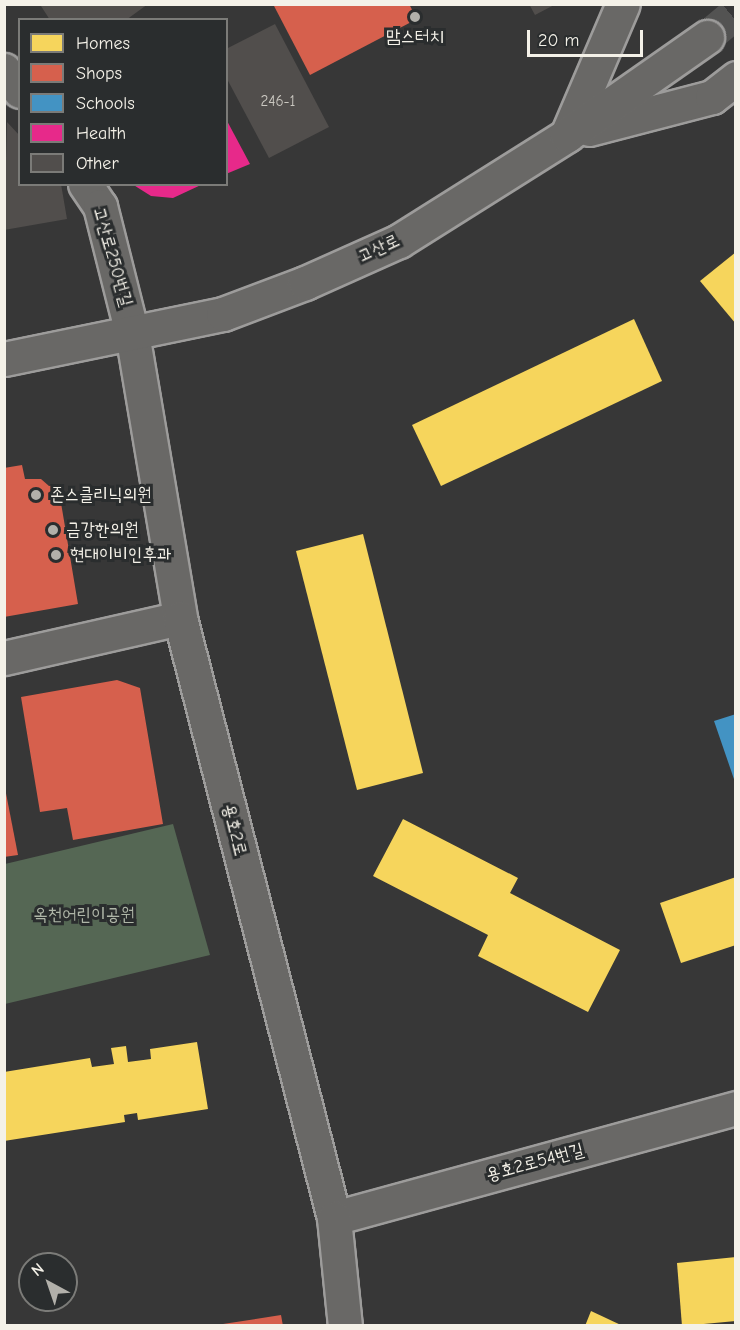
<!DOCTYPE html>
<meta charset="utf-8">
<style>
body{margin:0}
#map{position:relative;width:740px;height:1330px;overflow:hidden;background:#373737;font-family:"Comic Neue","Poor Story",sans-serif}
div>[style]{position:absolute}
.green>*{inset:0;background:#556754}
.homes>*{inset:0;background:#f6d55c}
.shops>*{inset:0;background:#d6604d}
.schools>*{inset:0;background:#4393c3}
.health>*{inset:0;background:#e7298a}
.building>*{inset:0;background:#514e4c}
.secondary-tunnel>*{height:33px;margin-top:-16.5px;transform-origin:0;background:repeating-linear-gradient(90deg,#535352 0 33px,transparent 0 49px)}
.roads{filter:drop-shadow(2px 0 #9d9c9b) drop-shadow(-2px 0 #9d9c9b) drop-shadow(0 2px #9d9c9b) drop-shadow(0 -2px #9d9c9b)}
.street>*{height:33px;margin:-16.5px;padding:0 16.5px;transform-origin:16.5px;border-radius:16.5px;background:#696866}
.secondary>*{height:33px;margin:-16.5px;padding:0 16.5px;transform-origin:16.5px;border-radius:16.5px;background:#696866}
.dots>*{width:16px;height:16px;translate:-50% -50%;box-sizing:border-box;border:3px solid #2a2d2e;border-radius:50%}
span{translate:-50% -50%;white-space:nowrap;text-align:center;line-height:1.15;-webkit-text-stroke:6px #2a2d2e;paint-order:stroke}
.number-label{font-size:15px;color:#cbc8c1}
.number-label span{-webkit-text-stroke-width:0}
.poi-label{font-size:18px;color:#f4f1e8}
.left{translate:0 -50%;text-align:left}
.street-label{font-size:18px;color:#f4f1e8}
.park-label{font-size:18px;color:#afb6a8}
.frame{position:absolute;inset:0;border:6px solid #f4f1e8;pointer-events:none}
.legend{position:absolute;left:18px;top:18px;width:210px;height:168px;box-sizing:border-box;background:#2a2d2e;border:2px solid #7b7b78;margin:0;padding:8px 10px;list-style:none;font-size:18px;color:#f4f1e8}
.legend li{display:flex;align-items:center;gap:12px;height:30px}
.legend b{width:30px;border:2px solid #7b7b78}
.north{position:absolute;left:18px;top:1252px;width:60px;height:60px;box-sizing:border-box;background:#2a2d2e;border:2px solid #7b7b78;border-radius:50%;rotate:320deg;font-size:16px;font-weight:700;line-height:24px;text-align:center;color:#f4f1e8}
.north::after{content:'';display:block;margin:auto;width:21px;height:27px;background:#b2b0aa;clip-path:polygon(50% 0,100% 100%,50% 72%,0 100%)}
.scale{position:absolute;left:527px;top:30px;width:116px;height:27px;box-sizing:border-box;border:3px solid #f4f1e8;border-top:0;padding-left:8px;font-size:18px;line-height:21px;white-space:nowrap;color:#f4f1e8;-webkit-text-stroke:4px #2a2d2e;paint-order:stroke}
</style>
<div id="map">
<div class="green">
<div style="clip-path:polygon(173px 824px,210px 955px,5px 1004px,5px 864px)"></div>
</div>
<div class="homes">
<div style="clip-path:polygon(736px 252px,736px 324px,700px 281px)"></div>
<div style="clip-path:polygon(634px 319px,662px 381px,441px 486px,412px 425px)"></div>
<div style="clip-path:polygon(363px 534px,423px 773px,357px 790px,296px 551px)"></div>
<div style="clip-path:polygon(403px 819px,518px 878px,510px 893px,620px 950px,588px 1012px,478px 956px,488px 935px,373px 876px)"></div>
<div style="clip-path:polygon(736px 877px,736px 945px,681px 963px,660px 903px)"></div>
<div style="clip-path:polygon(197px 1042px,208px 1109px,138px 1120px,137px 1113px,124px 1115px,125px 1122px,4px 1141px,4px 1072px,90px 1058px,92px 1067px,114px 1064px,111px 1048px,126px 1046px,128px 1062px,151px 1059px,150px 1049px)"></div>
<div style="clip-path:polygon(736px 1257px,736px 1321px,682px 1326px,677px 1263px)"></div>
<div style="clip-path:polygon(591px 1311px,623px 1326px,585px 1326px)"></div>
</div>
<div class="shops">
<div style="clip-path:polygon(273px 4px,409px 4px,417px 19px,310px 75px)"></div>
<div style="clip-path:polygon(22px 465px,25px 479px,41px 479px,49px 486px,58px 485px,78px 604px,4px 617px,4px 468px)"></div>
<div style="clip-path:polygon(117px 680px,140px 688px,163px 824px,73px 840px,67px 808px,40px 812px,21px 697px)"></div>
<div style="clip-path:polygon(4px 783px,18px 855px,4px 857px)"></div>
<div style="clip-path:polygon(281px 1315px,283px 1326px,223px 1326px,223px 1324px)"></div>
</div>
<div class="schools">
<div style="clip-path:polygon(736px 714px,736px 782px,735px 782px,714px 721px)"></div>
</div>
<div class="health">
<div style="clip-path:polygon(226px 119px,250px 164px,226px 174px)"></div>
<div style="clip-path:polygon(132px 184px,203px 184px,173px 198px,151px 196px)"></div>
</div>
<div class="building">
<div style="clip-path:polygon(44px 4px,148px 4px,126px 20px,50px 20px,41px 6px)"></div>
<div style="clip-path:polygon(529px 4px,556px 4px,535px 15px)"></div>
<div style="clip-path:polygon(275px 24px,329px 127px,269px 158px,226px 77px,226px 49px)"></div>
<div style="clip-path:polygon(7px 122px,20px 136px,20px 184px,61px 184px,67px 219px,4px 230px)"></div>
</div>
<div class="secondary-tunnel">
<div style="left:707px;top:37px;width:38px;rotate:-40deg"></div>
</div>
<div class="roads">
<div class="street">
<div style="left:4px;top:70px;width:26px;rotate:53deg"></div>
<div style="left:85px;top:184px;width:27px;rotate:56deg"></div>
<div style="left:100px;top:206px;width:131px;rotate:75.9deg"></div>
<div style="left:4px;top:658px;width:180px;rotate:-12.8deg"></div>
<div style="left:334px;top:1218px;width:417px;rotate:-15.3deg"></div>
</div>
<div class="secondary">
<div style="left:589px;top:129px;width:127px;rotate:-14.6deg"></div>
<div style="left:712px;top:97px;width:31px;rotate:-38deg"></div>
<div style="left:567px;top:135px;width:142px;rotate:-66.9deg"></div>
<div style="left:132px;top:333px;width:289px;rotate:80.4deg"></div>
<div style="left:180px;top:618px;width:619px;rotate:75.6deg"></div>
<div style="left:334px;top:1218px;width:109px;rotate:84.2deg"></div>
<div style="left:4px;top:359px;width:224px;rotate:-11.6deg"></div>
<div style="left:223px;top:314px;width:88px;rotate:-20.7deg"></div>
<div style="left:305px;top:283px;width:103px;rotate:-24.1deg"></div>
<div style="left:399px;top:241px;width:199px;rotate:-32.2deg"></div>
<div style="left:567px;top:135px;width:171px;rotate:-35deg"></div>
</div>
</div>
<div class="dots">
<div style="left:415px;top:17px;background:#b2b0aa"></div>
<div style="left:36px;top:495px;background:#b2b0aa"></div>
<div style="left:53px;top:530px;background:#b2b0aa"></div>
<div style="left:56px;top:555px;background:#b2b0aa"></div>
</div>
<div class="number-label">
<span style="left:278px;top:102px">246-1</span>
</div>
<div class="poi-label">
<span style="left:415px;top:37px">맘스터치</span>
<span class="left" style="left:50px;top:495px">존스클리닉의원</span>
<span class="left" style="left:66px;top:530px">금강한의원</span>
<span class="left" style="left:70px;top:555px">현대이비인후과</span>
</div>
<div class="street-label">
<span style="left:379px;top:249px;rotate:-25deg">고산로</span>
<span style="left:112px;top:257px;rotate:74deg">고산로250번길</span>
<span style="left:234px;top:830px;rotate:76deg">용호2로</span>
<span style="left:535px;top:1163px;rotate:-15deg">용호2로54번길</span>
</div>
<div class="park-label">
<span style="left:84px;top:915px">옥천어린이공원</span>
</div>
<div class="frame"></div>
<ul class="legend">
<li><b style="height:16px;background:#f6d55c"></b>Homes</li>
<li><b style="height:16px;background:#d6604d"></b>Shops</li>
<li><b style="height:16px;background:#4393c3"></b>Schools</li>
<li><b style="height:16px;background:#e7298a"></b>Health</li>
<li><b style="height:16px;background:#514e4c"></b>Other</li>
</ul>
<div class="north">N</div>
<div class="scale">20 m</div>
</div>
